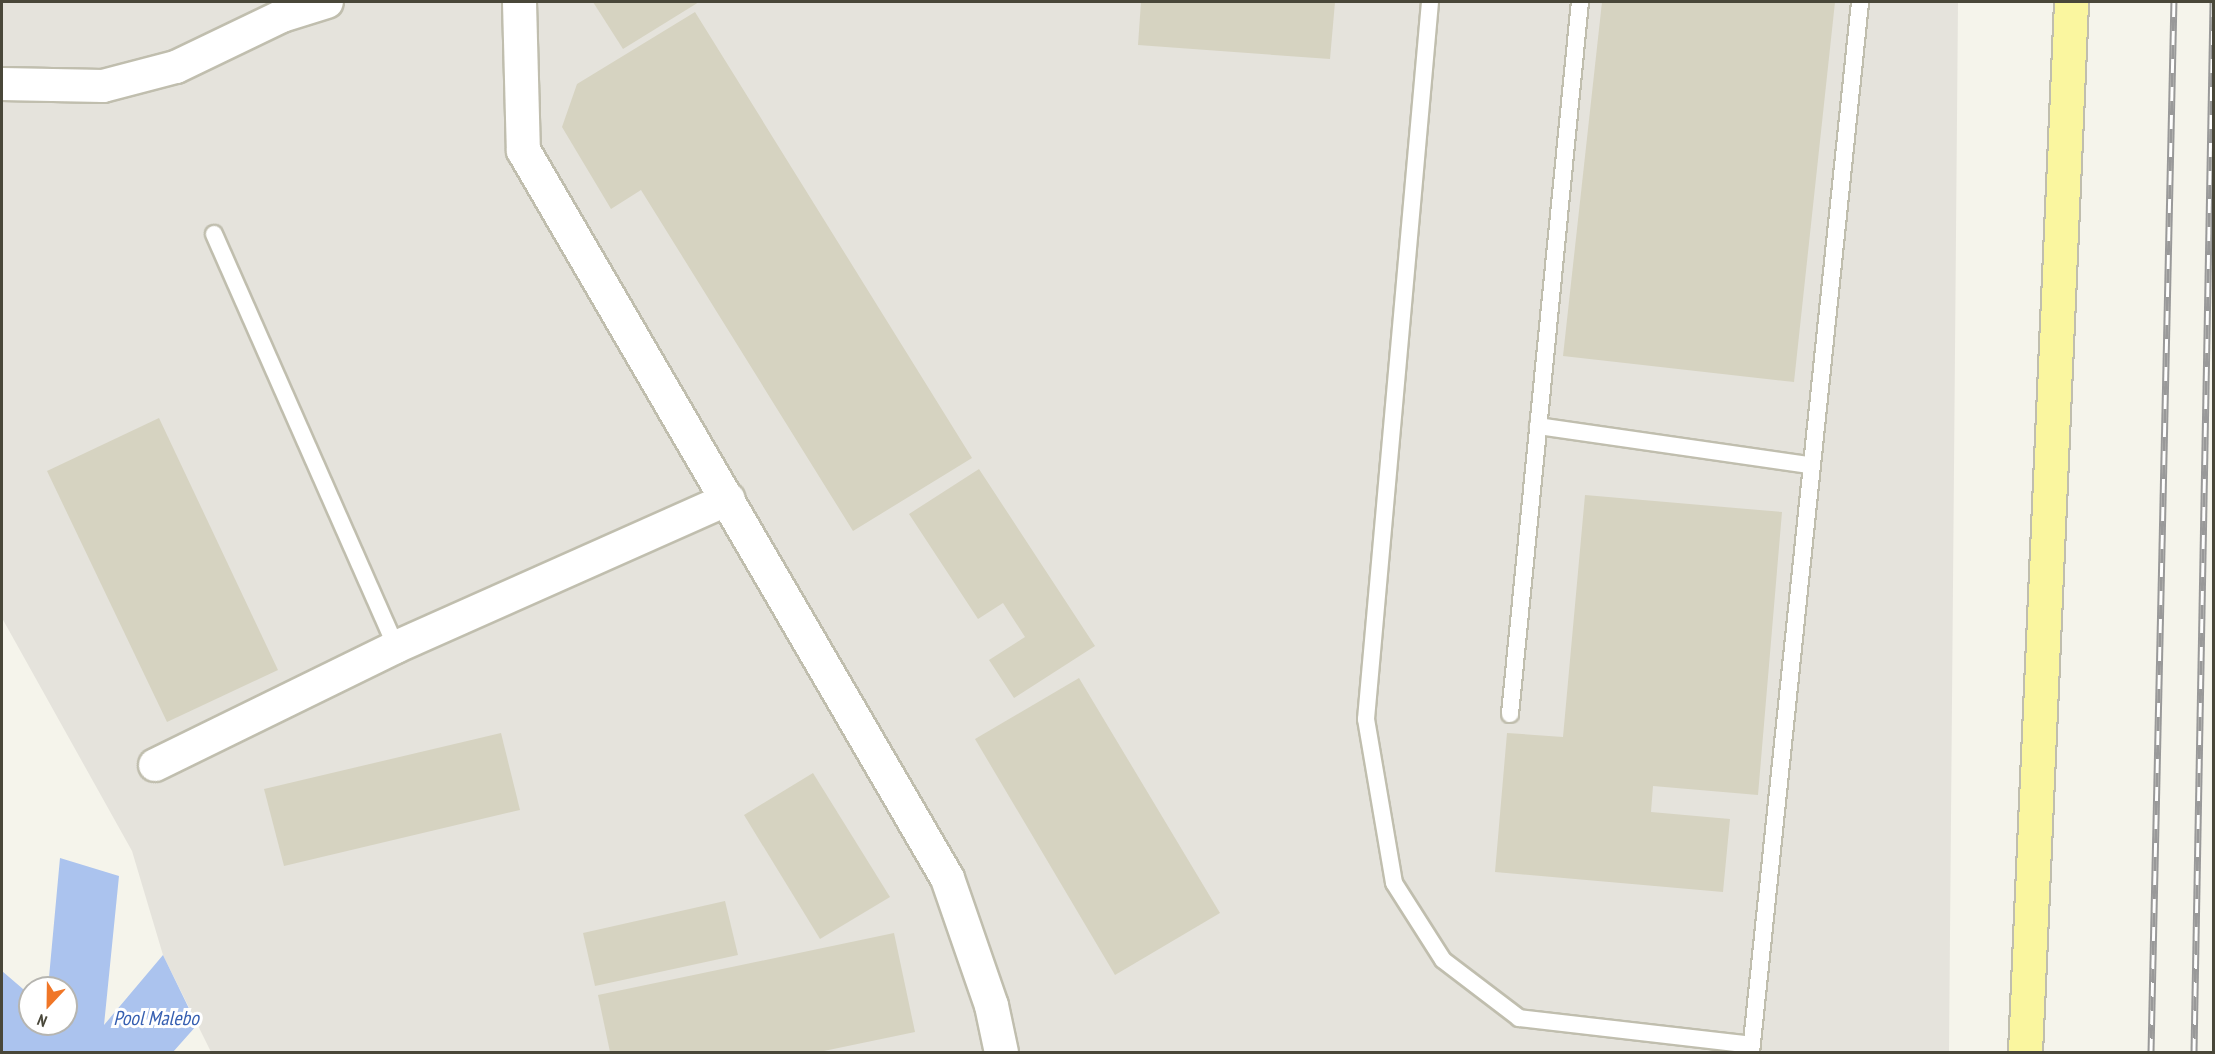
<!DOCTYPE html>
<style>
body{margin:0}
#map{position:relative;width:2215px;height:1054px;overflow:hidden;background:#f5f4eb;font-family:"PT Sans Narrow",sans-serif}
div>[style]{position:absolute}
.industrial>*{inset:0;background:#e5e3dc}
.water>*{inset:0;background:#abc3ee}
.building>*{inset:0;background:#d6d3c1}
.roads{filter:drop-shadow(2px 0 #c0beae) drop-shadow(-2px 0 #c0beae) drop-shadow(0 2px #c0beae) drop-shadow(0 -2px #c0beae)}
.service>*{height:16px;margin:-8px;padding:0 8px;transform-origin:8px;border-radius:8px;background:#fff}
.minor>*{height:32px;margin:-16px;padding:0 16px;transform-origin:16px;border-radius:16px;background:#fff}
.tertiary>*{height:33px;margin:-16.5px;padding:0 16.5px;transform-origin:16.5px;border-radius:16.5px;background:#fff}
.primary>*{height:33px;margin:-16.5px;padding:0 16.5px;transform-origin:16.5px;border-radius:16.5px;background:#faf69f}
.rail>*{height:7px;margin-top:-3.5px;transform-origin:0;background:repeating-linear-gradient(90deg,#fff 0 14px,#999 0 28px);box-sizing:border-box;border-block:2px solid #999}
span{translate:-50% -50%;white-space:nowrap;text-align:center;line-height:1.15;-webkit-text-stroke:6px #fff;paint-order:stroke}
.water-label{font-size:20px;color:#365fb1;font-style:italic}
.frame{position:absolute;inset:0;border:3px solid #494739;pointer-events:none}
.north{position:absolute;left:18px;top:976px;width:60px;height:60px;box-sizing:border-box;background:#fff;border:2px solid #b6b5b0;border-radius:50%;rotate:202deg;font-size:16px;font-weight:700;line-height:24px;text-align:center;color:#494739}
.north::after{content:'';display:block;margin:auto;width:21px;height:27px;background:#f07627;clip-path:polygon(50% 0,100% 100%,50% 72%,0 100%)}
</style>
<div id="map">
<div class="industrial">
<div style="clip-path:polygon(2px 2px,1958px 2px,1949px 1052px,211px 1052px,163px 955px,132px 851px,2px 618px)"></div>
</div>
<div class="water">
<div style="clip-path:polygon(60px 858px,119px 876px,104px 1025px,163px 955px,197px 1025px,173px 1052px,2px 1052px,2px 971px,30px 995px,30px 1024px,66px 1024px,66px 988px,48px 988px)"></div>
</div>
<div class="building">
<div style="clip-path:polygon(593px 2px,699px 2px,623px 49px)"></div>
<div style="clip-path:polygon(1141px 2px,1335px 2px,1330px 59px,1138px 45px)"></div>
<div style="clip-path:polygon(1602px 2px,1835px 2px,1794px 382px,1563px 356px)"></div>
<div style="clip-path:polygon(695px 12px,972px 458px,853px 531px,641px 190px,611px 209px,562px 127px,577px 84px)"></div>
<div style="clip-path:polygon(159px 418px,278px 670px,167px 722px,47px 471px)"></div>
<div style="clip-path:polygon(979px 469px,1095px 646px,1014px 698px,989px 660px,1025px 637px,1003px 603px,978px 619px,909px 514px)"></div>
<div style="clip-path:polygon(1585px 495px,1782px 512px,1758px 795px,1653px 786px,1651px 812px,1730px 819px,1723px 892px,1495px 872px,1507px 733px,1563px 737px)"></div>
<div style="clip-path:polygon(1079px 678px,1220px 913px,1115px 975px,975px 739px)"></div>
<div style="clip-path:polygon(501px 733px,520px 810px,284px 866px,264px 789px)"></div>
<div style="clip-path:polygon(813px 773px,890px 897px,820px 939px,744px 815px)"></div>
<div style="clip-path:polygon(725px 901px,738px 955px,595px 986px,583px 933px)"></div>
<div style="clip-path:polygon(894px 933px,915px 1032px,819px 1052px,610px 1052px,598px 995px)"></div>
</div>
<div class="roads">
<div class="service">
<div style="left:1430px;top:2px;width:720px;rotate:95.1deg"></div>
<div style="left:1366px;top:719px;width:166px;rotate:80.3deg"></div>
<div style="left:1394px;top:883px;width:91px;rotate:57.5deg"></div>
<div style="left:1443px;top:960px;width:96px;rotate:37.3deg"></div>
<div style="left:1519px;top:1018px;width:234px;rotate:6.6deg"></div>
<div style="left:214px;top:234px;width:451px;rotate:66.2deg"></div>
<div style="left:1538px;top:426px;width:275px;rotate:8.2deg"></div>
<div style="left:1510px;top:714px;width:715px;rotate:-84.39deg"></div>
<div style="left:1751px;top:1052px;width:1056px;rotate:-84.07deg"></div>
</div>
<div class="minor">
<div style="left:2px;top:84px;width:101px;rotate:1.1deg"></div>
<div style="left:103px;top:86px;width:75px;rotate:-14.6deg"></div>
<div style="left:176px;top:67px;width:118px;rotate:-25.7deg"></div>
<div style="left:282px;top:16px;width:47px;rotate:-17.3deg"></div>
<div style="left:155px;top:765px;width:268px;rotate:-26.1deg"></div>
<div style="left:396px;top:647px;width:364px;rotate:-24deg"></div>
</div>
<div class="tertiary">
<div style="left:519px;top:2px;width:148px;rotate:88.5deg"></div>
<div style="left:523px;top:150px;width:842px;rotate:59.78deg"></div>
<div style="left:947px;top:878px;width:134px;rotate:70.9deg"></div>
<div style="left:991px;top:1005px;width:48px;rotate:78deg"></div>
</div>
<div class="primary">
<div style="left:2025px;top:1052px;width:1051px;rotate:-87.49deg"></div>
</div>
</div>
<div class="rail">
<div style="left:2151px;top:1052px;width:1050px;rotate:-88.75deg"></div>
<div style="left:2194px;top:1052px;width:1050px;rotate:-88.96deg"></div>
</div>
<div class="water-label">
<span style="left:156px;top:1018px">Pool Malebo</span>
</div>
<div class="frame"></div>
<div class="north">N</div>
</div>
